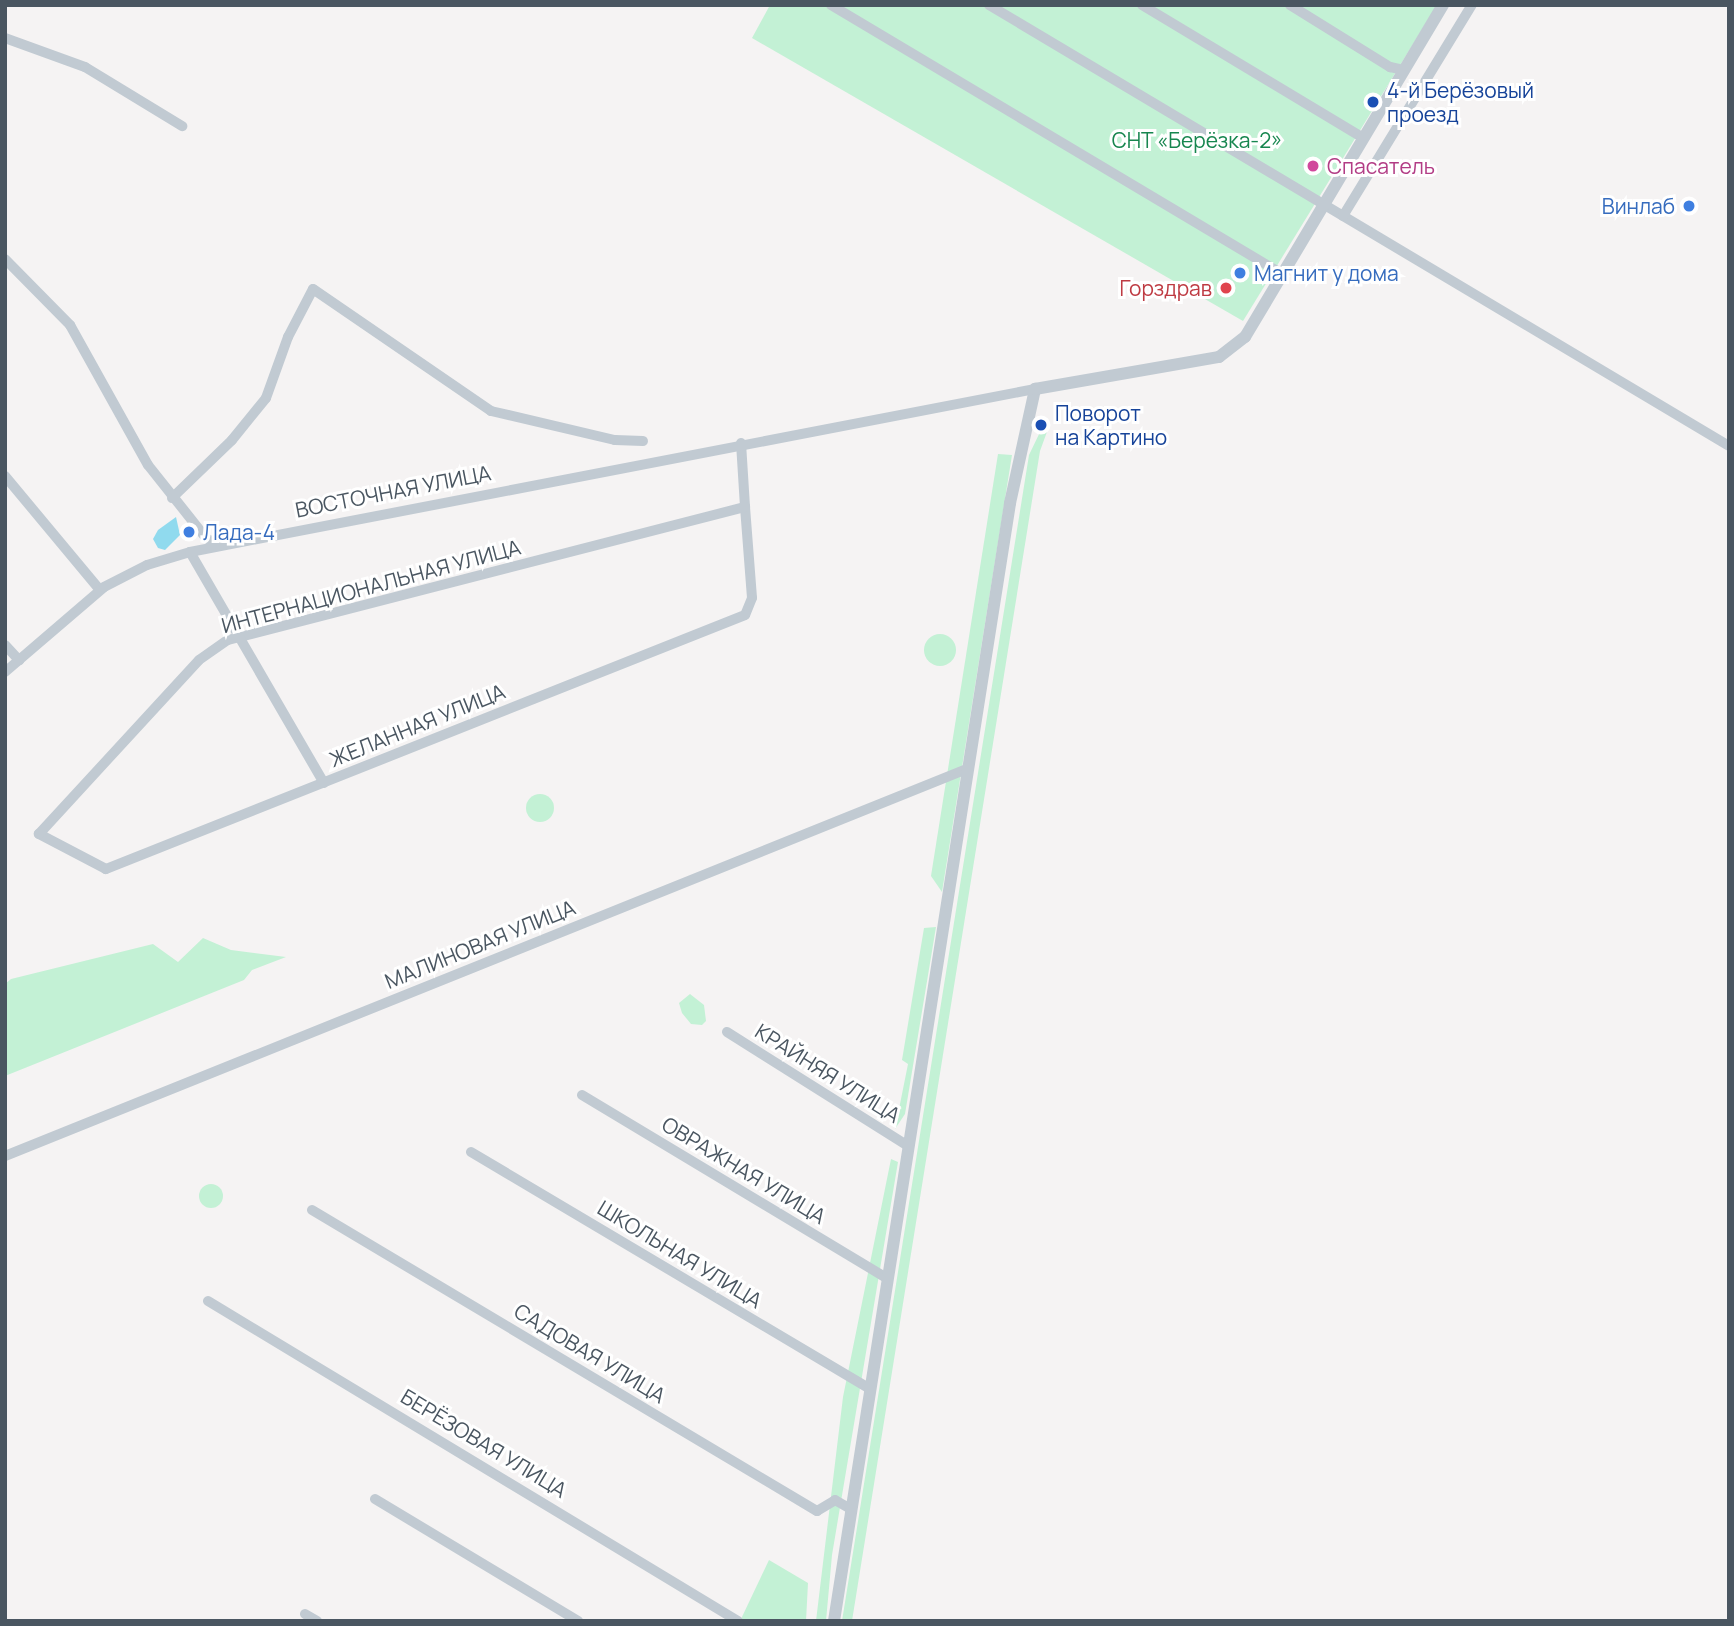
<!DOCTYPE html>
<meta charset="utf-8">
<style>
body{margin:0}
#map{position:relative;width:1734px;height:1626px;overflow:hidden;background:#f5f3f3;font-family:Manrope,sans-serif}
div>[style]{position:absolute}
.green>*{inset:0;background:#c3f1d5}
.round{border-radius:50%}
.water>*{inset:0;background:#90daee}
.minor>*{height:10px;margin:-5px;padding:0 5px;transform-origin:5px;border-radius:5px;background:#c1cad2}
.tertiary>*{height:12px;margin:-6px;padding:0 6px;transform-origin:6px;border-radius:6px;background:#c1cad2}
.dots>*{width:19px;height:19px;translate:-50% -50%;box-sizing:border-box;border:4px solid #fff;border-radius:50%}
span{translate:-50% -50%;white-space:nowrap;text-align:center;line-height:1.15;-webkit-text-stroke:6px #fff;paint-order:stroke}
.transit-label{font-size:21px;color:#164399}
.left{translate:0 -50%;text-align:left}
.park-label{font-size:21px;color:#17864f}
.hotel-label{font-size:21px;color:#b23c85}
.shop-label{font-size:21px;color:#366cbe}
.right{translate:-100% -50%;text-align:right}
.health-label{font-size:21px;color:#be3a42}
.street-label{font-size:21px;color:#4a5661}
.frame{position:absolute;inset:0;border:7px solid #4a5661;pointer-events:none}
</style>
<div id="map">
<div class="green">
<div style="clip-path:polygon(770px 5px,1437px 5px,1243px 321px,752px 38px)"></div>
<div style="clip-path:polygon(1048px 429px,1040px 451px,852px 1621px,842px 1621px,1029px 455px,1041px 430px)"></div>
<div style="clip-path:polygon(998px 454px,1012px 455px,942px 892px,931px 876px)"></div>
<div class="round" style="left:924px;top:634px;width:32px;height:32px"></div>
<div class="round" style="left:526px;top:794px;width:28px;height:28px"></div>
<div style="clip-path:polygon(936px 927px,905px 1114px,895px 1129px,908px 1064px,902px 1060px,924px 928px)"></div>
<div style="clip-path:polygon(203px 938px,231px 950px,286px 957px,252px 970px,244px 980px,5px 1076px,5px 984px,11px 979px,153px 944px,178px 962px)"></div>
<div style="clip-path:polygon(690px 994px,704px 1005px,706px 1021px,702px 1025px,691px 1024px,682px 1013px,679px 1003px)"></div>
<div style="clip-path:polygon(891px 1159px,898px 1162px,832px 1555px,826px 1621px,816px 1621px,843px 1397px)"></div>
<div class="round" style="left:199px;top:1184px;width:24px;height:24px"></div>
<div style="clip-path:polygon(769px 1560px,808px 1583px,806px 1621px,741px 1619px)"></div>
</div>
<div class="water">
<div style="clip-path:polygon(176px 517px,180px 535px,165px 550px,158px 548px,153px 539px,158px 530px)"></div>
</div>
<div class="minor">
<div style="left:831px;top:5px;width:525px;rotate:30.81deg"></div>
<div style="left:989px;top:5px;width:861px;rotate:30.79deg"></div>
<div style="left:1142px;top:5px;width:258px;rotate:31deg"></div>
<div style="left:1290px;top:5px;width:118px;rotate:31.8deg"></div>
<div style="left:1390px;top:67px;width:14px;rotate:12deg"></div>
<div style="left:5px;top:38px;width:85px;rotate:19.9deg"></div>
<div style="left:85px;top:67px;width:114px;rotate:31.3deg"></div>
<div style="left:1343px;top:216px;width:247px;rotate:-58.6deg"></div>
<div style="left:5px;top:259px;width:93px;rotate:45.4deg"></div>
<div style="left:70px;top:325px;width:160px;rotate:60.9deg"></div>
<div style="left:148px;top:465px;width:93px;rotate:51.5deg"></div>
<div style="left:206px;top:538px;width:14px;rotate:30deg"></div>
<div style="left:741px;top:443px;width:64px;rotate:86.4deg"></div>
<div style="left:745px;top:507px;width:91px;rotate:85.6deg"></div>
<div style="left:752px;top:598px;width:18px;rotate:112deg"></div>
<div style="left:745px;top:615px;width:688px;rotate:158.32deg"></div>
<div style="left:106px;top:869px;width:76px;rotate:-152.4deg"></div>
<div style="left:39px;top:834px;width:236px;rotate:-47.4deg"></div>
<div style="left:199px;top:660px;width:35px;rotate:-35deg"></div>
<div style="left:228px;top:640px;width:534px;rotate:-14.43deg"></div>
<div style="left:5px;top:476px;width:148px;rotate:50.2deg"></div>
<div style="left:172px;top:498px;width:83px;rotate:-44deg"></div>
<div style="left:232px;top:440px;width:54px;rotate:-51deg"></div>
<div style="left:266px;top:398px;width:65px;rotate:-70.2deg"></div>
<div style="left:288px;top:337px;width:54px;rotate:-62.5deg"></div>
<div style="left:313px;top:289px;width:216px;rotate:34.4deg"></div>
<div style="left:491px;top:411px;width:127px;rotate:13.2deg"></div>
<div style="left:615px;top:440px;width:28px;rotate:2deg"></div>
<div style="left:190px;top:552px;width:267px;rotate:59.9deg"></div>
<div style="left:5px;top:645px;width:21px;rotate:47deg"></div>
<div style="left:5px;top:672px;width:130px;rotate:-40.6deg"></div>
<div style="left:104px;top:587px;width:48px;rotate:-27.1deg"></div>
<div style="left:147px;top:565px;width:45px;rotate:-16.8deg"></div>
<div style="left:190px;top:552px;width:861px;rotate:-10.92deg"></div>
<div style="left:727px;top:1032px;width:214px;rotate:32.2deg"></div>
<div style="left:582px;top:1095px;width:356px;rotate:31deg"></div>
<div style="left:471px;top:1152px;width:463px;rotate:30.7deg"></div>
<div style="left:5px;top:1156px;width:1039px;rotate:-21.92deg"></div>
<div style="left:312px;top:1210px;width:588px;rotate:30.8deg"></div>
<div style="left:817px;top:1511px;width:21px;rotate:-31deg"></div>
<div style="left:835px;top:1500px;width:16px;rotate:30deg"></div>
<div style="left:208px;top:1301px;width:619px;rotate:31.12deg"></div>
<div style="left:375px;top:1499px;width:237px;rotate:31deg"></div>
<div style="left:305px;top:1614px;width:14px;rotate:30deg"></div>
</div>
<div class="tertiary">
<div style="left:834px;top:1621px;width:1132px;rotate:-81.05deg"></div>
<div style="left:1010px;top:503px;width:117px;rotate:-77.6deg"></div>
<div style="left:1035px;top:389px;width:187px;rotate:-9.9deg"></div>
<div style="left:1219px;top:357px;width:33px;rotate:-38deg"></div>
<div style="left:1245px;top:337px;width:387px;rotate:-59.2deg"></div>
</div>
<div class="dots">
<div style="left:1373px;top:102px;background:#1a4fb4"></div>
<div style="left:1313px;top:166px;background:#d1479c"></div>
<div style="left:1689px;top:206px;background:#3f7fe0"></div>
<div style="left:1240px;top:273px;background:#3f7fe0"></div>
<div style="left:1226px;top:288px;background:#e0444e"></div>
<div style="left:1041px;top:425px;background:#1a4fb4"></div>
<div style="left:189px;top:532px;background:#3f7fe0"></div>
</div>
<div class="transit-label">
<span class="left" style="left:1387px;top:102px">4-й Берёзовый<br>проезд</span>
<span class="left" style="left:1055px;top:425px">Поворот<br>на Картино</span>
</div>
<div class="park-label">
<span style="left:1197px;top:140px">СНТ «Берёзка-2»</span>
</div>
<div class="hotel-label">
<span class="left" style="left:1327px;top:166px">Спасатель</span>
</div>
<div class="shop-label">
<span class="right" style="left:1675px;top:206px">Винлаб</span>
<span class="left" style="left:1254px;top:273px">Магнит у дома</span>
<span class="left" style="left:203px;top:532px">Лада-4</span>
</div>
<div class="health-label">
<span class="right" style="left:1212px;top:288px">Горздрав</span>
</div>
<div class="street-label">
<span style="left:393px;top:491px;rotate:-11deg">ВОСТОЧНАЯ УЛИЦА</span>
<span style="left:371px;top:586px;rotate:-15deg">ИНТЕРНАЦИОНАЛЬНАЯ УЛИЦА</span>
<span style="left:417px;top:725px;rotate:-22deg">ЖЕЛАННАЯ УЛИЦА</span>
<span style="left:480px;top:944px;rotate:-22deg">МАЛИНОВАЯ УЛИЦА</span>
<span style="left:828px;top:1073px;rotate:32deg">КРАЙНЯЯ УЛИЦА</span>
<span style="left:744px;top:1170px;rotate:31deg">ОВРАЖНАЯ УЛИЦА</span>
<span style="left:680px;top:1254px;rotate:31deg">ШКОЛЬНАЯ УЛИЦА</span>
<span style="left:590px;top:1353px;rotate:31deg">САДОВАЯ УЛИЦА</span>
<span style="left:484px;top:1443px;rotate:31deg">БЕРЁЗОВАЯ УЛИЦА</span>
</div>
<div class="frame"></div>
</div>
